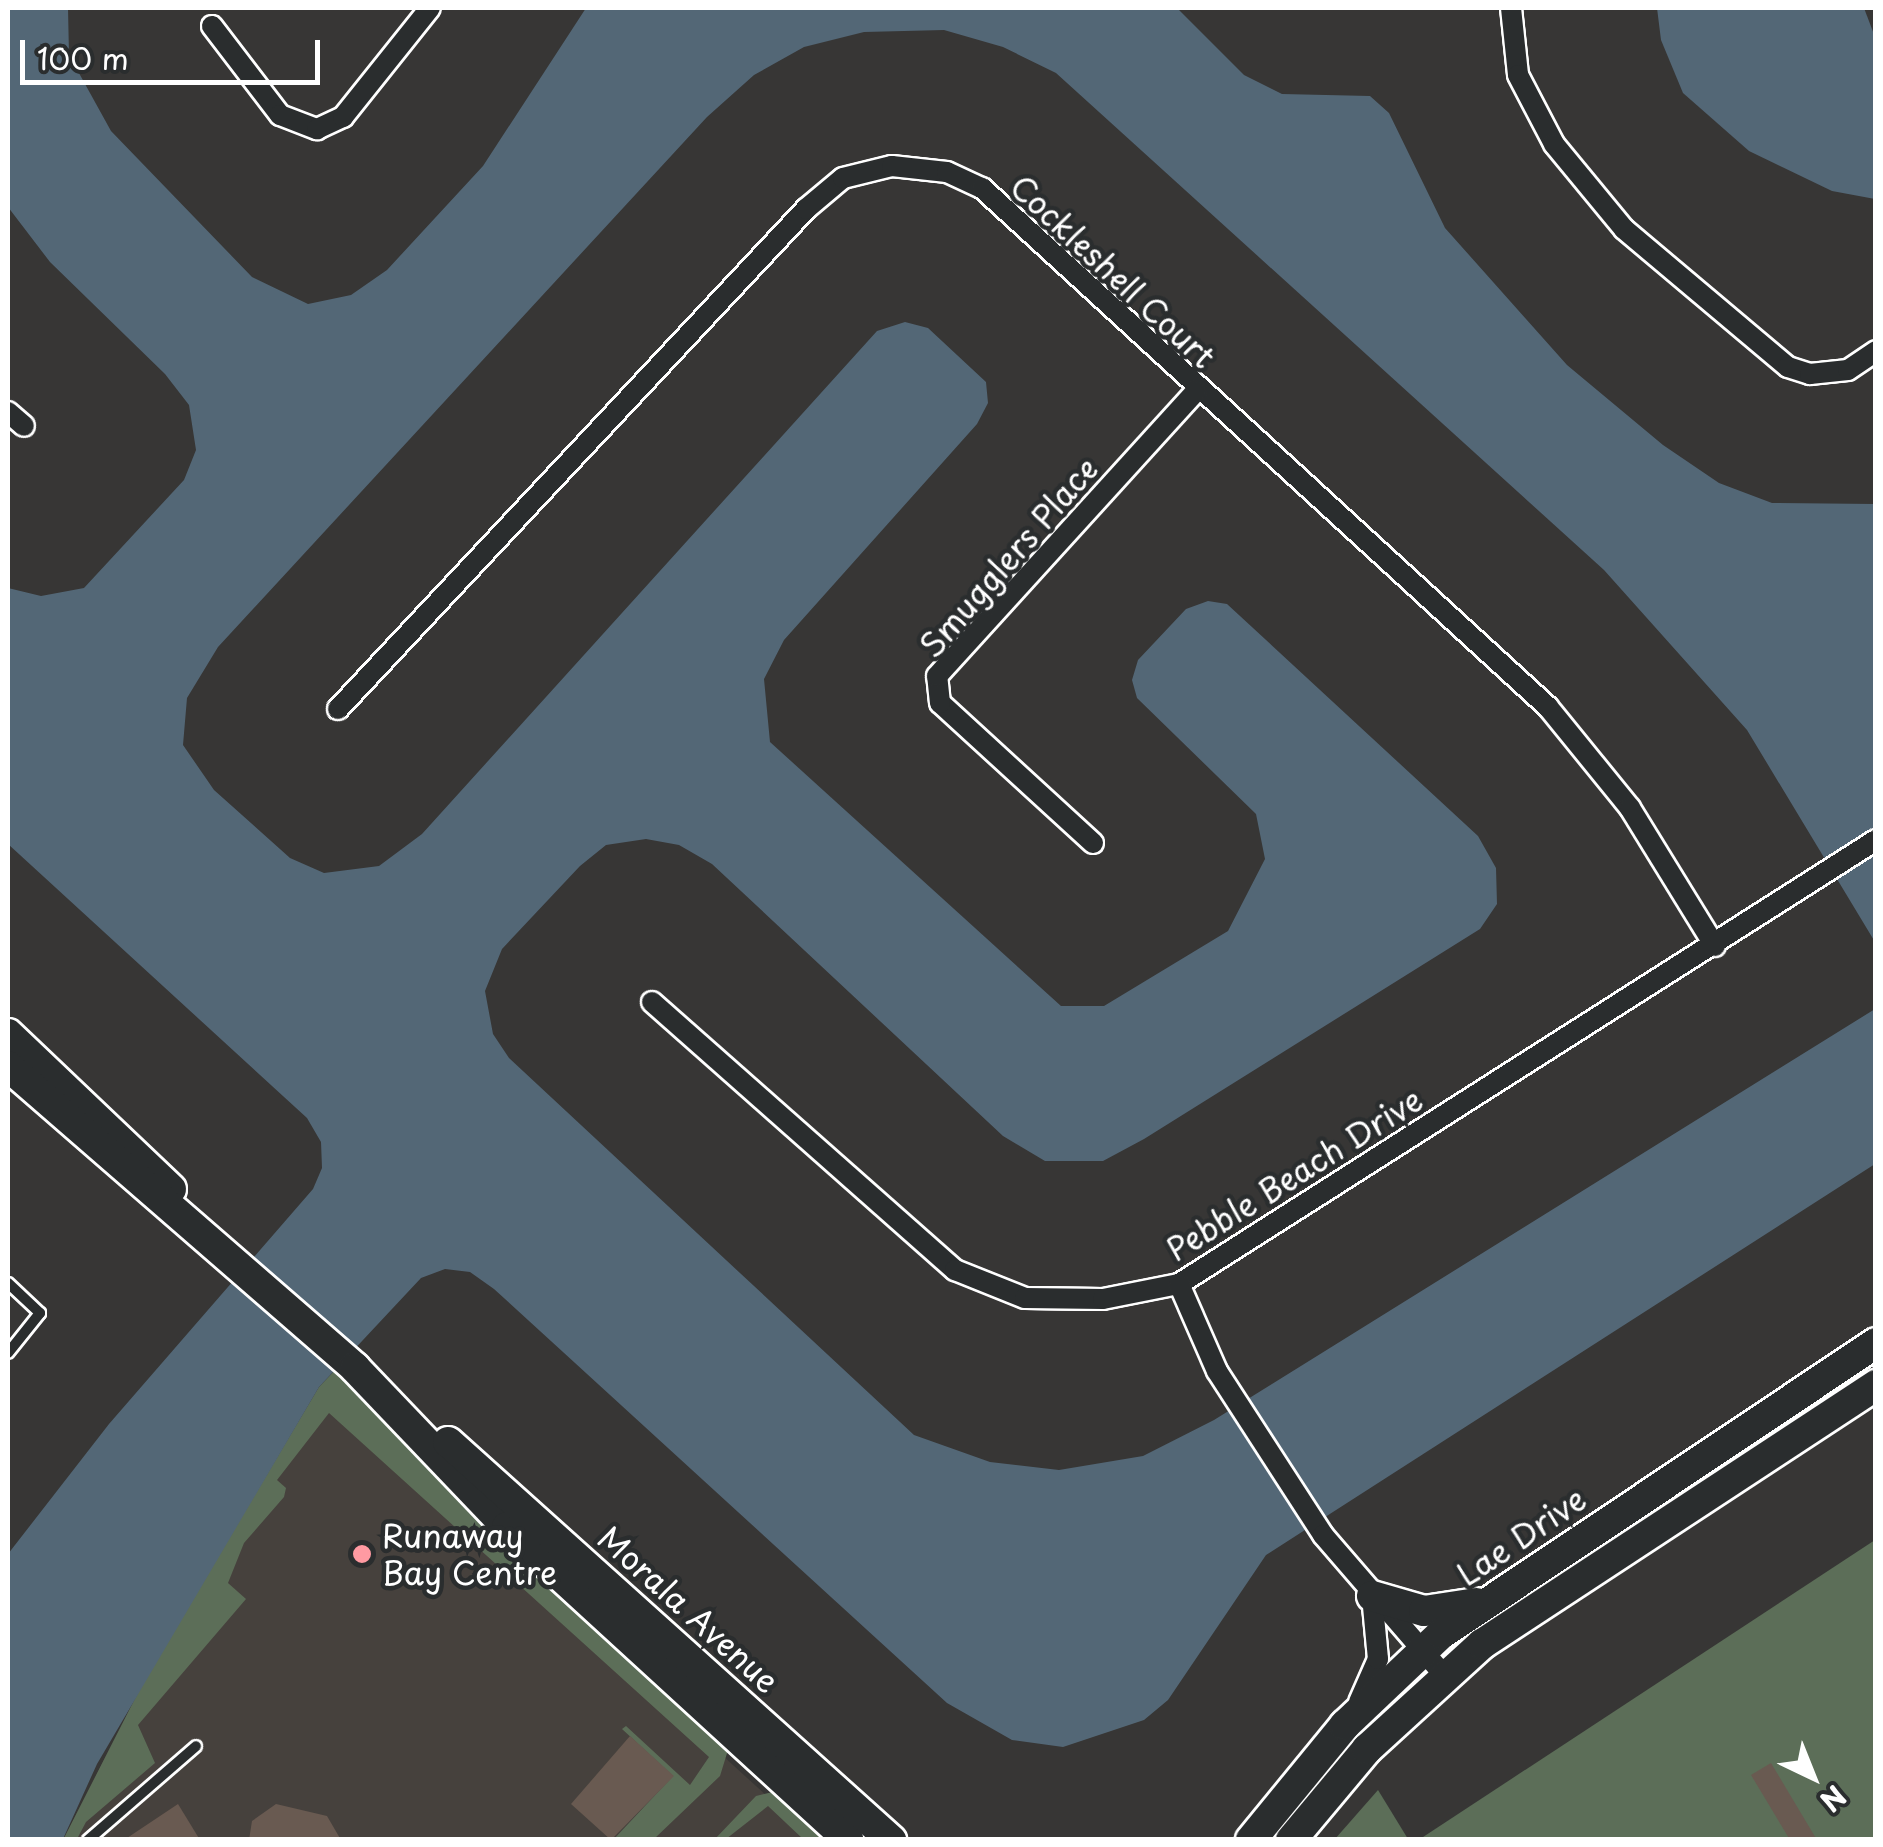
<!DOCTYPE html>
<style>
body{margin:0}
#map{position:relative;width:1883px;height:1847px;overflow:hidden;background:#373635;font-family:"Playpen Sans",sans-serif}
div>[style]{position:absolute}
.built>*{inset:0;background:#46413d}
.green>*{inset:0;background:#5c6e58}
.water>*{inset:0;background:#536776}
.building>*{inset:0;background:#695a51}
.roads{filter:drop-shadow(2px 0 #fff) drop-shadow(-2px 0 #fff) drop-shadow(0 2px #fff) drop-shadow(0 -2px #fff)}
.service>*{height:10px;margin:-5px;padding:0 5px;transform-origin:5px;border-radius:5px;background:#2a2d2e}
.minor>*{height:20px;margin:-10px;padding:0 10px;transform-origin:10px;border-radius:10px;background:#2a2d2e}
.secondary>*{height:30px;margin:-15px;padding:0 15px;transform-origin:15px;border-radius:15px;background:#2a2d2e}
.dots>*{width:28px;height:28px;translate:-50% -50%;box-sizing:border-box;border:5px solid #2a2d2e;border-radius:50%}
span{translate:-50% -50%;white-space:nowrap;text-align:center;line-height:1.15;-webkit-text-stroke:9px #2a2d2e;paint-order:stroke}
.street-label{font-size:32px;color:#fff}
.poi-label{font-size:32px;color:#fff}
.left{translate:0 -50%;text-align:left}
.frame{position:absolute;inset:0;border:10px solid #fff;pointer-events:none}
.north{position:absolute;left:1763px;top:1727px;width:100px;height:100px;-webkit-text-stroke:8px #2a2d2e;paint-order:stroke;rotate:137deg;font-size:28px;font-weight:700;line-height:40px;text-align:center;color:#fff}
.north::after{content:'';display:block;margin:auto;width:35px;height:45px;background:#fff;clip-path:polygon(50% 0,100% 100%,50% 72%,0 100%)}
.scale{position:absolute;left:20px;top:40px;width:300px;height:45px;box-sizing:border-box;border:5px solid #fff;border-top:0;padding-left:12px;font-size:30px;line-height:35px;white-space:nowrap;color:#fff;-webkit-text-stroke:8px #2a2d2e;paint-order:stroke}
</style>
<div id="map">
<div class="built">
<div style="clip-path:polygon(319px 1387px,814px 1839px,63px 1840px,144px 1681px)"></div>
</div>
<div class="green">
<div style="clip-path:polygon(338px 1367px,728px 1750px,720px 1776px,654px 1839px,614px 1839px,673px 1776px,622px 1729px,626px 1726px,690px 1785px,709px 1757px,329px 1413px,277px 1480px,286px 1488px,284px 1497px,244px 1543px,228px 1583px,246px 1599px,138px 1725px,155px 1763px,86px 1822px,77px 1839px,63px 1840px,144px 1681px,319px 1387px)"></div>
<div style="clip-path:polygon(1875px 1540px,1875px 1839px,1420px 1839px)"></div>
<div style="clip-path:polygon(1378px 1790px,1408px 1839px,1335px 1839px)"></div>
<div style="clip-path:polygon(777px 1791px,832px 1839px,803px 1839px,768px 1806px,726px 1839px,714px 1840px,756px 1796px)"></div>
</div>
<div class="water">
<div style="clip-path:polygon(8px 8px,68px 8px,69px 55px,111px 131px,252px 277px,308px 304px,351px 295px,387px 270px,483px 166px,586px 8px,1177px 8px,1244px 75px,1282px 94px,1370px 96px,1389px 113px,1445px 228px,1567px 365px,1663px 445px,1719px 483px,1772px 503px,1875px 504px,1875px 942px,1747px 730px,1604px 570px,1056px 73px,1003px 47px,944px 30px,864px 32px,804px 47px,754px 75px,707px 117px,218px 647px,187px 698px,183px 745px,214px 790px,290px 858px,324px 873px,379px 866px,422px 834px,877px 331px,905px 322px,928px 328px,986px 382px,988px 403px,977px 424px,784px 640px,764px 679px,770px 742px,1061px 1006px,1104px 1006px,1228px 931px,1265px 859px,1256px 814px,1137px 698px,1132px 680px,1138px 660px,1186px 609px,1208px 601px,1227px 604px,1478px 836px,1496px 868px,1497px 904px,1480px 929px,1144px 1139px,1103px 1161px,1045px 1161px,1003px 1136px,712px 864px,679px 845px,646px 839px,606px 845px,580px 866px,502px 949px,485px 991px,493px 1034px,509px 1058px,914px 1435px,990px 1462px,1059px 1470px,1143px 1456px,1214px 1420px,1875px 1009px,1875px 1164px,1266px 1555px,1168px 1700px,1144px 1720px,1063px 1747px,1012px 1740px,947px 1703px,494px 1289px,470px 1272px,445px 1269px,421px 1278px,319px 1387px,97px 1764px,63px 1839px,8px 1839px,8px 1554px,109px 1424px,313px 1189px,322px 1168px,321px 1142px,307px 1118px,8px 844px,8px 588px,41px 596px,84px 588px,184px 480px,196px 450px,189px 405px,165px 374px,50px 262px,8px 207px)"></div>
<div style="clip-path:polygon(1657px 8px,1864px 8px,1875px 37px,1875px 199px,1832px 191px,1749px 151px,1683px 93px,1661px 40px)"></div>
</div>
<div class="building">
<div style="clip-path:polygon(630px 1736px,674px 1776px,611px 1840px,571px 1804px)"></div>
<div style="clip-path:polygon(1771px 1763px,1817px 1840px,1790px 1840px,1751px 1775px)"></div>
<div style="clip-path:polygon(178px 1804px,200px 1840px,124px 1840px)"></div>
<div style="clip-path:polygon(276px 1804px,327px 1816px,341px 1840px,249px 1840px,252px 1821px)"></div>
</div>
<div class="roads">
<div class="service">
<div style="left:8px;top:1283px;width:44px;rotate:43.2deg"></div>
<div style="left:40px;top:1313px;width:51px;rotate:128.7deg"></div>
<div style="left:88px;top:1840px;width:143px;rotate:-41deg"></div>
</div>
<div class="minor">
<div style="left:1511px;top:8px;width:67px;rotate:84deg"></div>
<div style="left:1518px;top:75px;width:78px;rotate:62.4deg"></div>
<div style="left:1554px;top:144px;width:110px;rotate:50.5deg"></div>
<div style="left:1624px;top:229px;width:214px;rotate:40.1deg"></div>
<div style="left:1788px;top:367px;width:23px;rotate:18deg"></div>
<div style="left:1810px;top:374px;width:38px;rotate:-6deg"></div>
<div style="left:1848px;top:370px;width:34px;rotate:-34deg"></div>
<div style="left:212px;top:26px;width:112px;rotate:52.6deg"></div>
<div style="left:280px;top:115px;width:40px;rotate:21deg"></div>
<div style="left:317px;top:129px;width:29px;rotate:-25deg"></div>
<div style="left:343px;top:117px;width:139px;rotate:-51.4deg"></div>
<div style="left:8px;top:412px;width:21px;rotate:41deg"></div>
<div style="left:338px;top:709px;width:685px;rotate:-46.89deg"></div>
<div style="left:806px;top:209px;width:48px;rotate:-40deg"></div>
<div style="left:843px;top:178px;width:50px;rotate:-13.8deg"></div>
<div style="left:892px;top:166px;width:55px;rotate:6.2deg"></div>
<div style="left:947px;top:172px;width:38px;rotate:25deg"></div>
<div style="left:982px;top:188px;width:768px;rotate:42.52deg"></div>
<div style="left:1548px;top:707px;width:130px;rotate:50.9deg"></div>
<div style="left:1630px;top:808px;width:162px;rotate:58.4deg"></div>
<div style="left:1093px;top:843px;width:207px;rotate:-137.5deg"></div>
<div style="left:940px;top:703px;width:27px;rotate:-96deg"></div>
<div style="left:937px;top:676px;width:385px;rotate:-47.7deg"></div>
<div style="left:652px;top:1002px;width:405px;rotate:41.5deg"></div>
<div style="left:955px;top:1270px;width:75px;rotate:21.8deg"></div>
<div style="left:1025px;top:1298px;width:78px;rotate:0.7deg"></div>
<div style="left:1103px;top:1299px;width:77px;rotate:-11.2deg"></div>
<div style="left:1179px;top:1284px;width:826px;rotate:-32.5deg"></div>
<div style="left:1179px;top:1284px;width:95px;rotate:66.4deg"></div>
<div style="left:1217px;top:1371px;width:195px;rotate:57.1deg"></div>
<div style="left:1323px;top:1535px;width:185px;rotate:49.2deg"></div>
<div style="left:1359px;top:1702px;width:47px;rotate:-66.2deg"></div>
<div style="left:1378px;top:1659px;width:63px;rotate:-95.4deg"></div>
</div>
<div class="secondary">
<div style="left:8px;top:1034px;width:225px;rotate:43.6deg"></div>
<div style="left:8px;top:1066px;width:460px;rotate:41deg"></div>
<div style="left:355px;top:1368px;width:220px;rotate:46.3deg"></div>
<div style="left:507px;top:1527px;width:463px;rotate:42.5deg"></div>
<div style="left:448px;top:1442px;width:596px;rotate:41.94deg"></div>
<div style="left:1372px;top:1596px;width:54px;rotate:16.1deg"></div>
<div style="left:1424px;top:1611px;width:53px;rotate:-8.7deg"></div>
<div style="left:1251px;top:1840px;width:149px;rotate:-50.7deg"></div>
<div style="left:1345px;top:1725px;width:132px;rotate:-43.5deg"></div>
<div style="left:1441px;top:1634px;width:523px;rotate:-33.78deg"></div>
<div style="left:1291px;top:1840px;width:119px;rotate:-50.1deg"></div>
<div style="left:1367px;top:1749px;width:156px;rotate:-42.4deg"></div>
<div style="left:1482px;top:1644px;width:472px;rotate:-33.3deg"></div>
</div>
</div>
<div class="dots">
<div style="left:362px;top:1554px;background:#ff9aa2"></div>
</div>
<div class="street-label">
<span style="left:1113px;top:271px;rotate:43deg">Cockleshell Court</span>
<span style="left:1008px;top:557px;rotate:-49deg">Smugglers Place</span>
<span style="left:1294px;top:1174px;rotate:-32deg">Pebble Beach Drive</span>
<span style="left:1521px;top:1536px;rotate:-34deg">Lae Drive</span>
<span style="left:689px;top:1609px;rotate:42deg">Morala Avenue</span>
</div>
<div class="poi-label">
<span class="left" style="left:382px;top:1554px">Runaway<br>Bay Centre</span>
</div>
<div class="frame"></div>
<div class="north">N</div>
<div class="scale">100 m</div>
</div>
